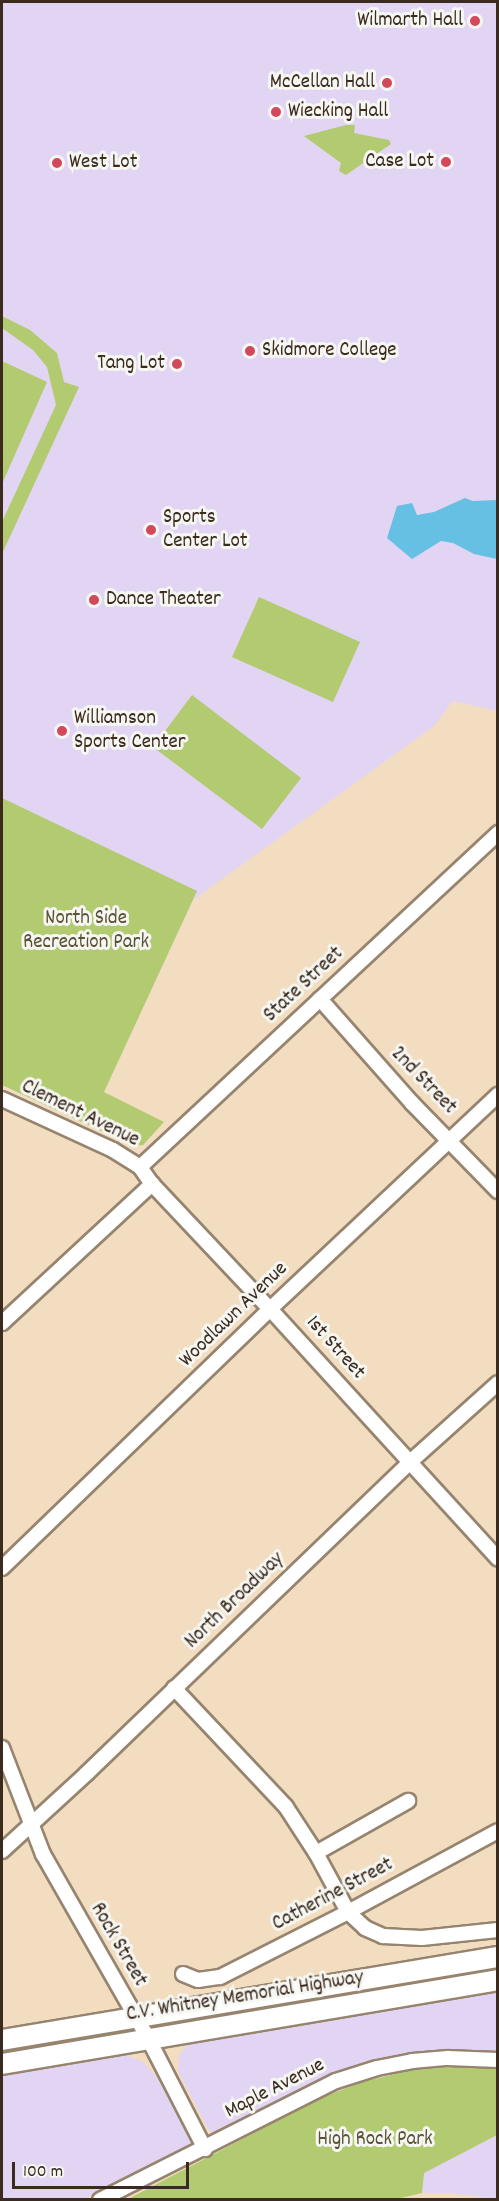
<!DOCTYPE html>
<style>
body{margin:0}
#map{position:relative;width:499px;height:2201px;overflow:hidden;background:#f2ddc0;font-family:Dekko,sans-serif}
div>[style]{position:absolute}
.built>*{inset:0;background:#e2d4f3}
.green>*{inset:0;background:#b2ca70}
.water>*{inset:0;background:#65c0e3}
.roads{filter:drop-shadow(2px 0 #96846f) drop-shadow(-2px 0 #96846f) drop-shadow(0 2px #96846f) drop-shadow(0 -2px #96846f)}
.minor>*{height:14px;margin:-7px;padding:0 7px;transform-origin:7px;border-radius:7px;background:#fff}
.highway>*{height:20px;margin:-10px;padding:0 10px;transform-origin:10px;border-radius:10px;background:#fff}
.dots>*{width:16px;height:16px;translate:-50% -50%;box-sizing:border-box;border:3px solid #f6f6f2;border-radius:50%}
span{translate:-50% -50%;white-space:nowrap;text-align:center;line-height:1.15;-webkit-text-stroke:6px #f6f6f2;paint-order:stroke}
.poi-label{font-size:21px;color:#3b2a1e}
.right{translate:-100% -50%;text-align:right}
.left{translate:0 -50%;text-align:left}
.park-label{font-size:21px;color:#595232}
.street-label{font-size:21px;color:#3b2a1e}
.frame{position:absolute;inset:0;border:3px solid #3b2a1e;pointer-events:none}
.scale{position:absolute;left:12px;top:2162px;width:177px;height:27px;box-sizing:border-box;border:3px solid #3b2a1e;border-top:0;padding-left:8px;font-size:18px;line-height:21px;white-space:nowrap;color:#3b2a1e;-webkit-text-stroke:4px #f6f6f2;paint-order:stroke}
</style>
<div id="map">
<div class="built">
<div style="clip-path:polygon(2px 2px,497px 2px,497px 711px,453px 701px,434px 726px,193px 900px,88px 1125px,2px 1085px)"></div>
<div style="clip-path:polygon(497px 1991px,497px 2051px,445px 2050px,381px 2060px,341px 2072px,305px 2088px,220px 2133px,213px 2134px,208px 2129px,178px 2071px,179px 2055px,188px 2044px)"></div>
<div style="clip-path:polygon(124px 2055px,142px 2061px,156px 2076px,193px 2139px,194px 2144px,84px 2199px,2px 2200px,2px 2074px)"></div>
<div style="clip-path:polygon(497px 2135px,497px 2199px,449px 2193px,422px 2193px,423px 2173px)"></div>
</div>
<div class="green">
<div style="clip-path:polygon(346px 125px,355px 125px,354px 133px,389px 140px,391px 144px,346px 175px,339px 171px,341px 163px,304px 136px)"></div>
<div style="clip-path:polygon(2px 316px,30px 330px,57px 353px,64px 382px,79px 387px,2px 554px,2px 522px,56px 405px,47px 367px,33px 350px,2px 328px)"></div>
<div style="clip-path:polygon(2px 361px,47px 382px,2px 484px)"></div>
<div style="clip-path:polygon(259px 597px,360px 642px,333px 702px,232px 657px)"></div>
<div style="clip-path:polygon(192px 695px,301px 778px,262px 829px,153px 747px)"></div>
<div style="clip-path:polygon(2px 798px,197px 891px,104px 1092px,164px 1122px,143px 1145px,134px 1146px,2px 1085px)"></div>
<div style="clip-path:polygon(454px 2066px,497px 2067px,497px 2135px,424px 2173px,422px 2193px,392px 2200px,128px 2199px,319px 2099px,359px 2083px,407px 2071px)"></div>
</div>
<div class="water">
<div style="clip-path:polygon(465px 498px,473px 501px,497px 500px,497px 559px,474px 554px,453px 543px,441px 541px,412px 559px,387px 538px,397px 506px,412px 503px,417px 515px,434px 512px)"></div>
</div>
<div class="roads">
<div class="minor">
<div style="left:320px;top:999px;width:139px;rotate:48.5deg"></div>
<div style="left:412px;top:1103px;width:123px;rotate:45.7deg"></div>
<div style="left:2px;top:1099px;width:122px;rotate:24.7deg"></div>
<div style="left:113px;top:1150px;width:32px;rotate:32deg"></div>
<div style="left:140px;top:1167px;width:21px;rotate:55deg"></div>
<div style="left:152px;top:1184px;width:172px;rotate:46.7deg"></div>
<div style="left:270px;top:1309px;width:338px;rotate:47.6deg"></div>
<div style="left:140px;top:1167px;width:490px;rotate:-43deg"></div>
<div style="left:2px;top:1323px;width:205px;rotate:-42.8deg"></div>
<div style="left:2px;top:1568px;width:373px;rotate:-44deg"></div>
<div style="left:270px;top:1309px;width:313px;rotate:-43.2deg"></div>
<div style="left:174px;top:1688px;width:163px;rotate:46.7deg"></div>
<div style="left:286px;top:1807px;width:55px;rotate:56.9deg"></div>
<div style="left:316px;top:1853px;width:67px;rotate:61.5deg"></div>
<div style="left:348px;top:1912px;width:23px;rotate:43deg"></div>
<div style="left:365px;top:1928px;width:20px;rotate:24deg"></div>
<div style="left:383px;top:1936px;width:39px;rotate:3deg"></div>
<div style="left:422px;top:1938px;width:76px;rotate:-6deg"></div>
<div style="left:2px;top:1748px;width:114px;rotate:68.9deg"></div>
<div style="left:43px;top:1854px;width:212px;rotate:60.3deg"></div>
<div style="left:148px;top:2038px;width:125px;rotate:62.8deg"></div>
<div style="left:2px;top:1851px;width:115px;rotate:-42.5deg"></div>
<div style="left:87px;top:1773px;width:448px;rotate:-43.9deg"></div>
<div style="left:410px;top:1462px;width:118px;rotate:-41.9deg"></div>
<div style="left:316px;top:1853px;width:106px;rotate:-29.5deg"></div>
<div style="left:183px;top:1974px;width:16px;rotate:22deg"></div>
<div style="left:198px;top:1980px;width:22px;rotate:-8deg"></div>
<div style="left:220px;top:1977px;width:144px;rotate:-26.9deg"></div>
<div style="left:348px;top:1912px;width:170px;rotate:-28.4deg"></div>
<div style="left:100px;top:2200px;width:264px;rotate:-26.8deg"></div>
<div style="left:336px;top:2081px;width:43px;rotate:-17.6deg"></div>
<div style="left:377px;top:2068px;width:36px;rotate:-11deg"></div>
<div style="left:412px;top:2061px;width:36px;rotate:-5deg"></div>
<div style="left:448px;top:2058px;width:50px;rotate:2.3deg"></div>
</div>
<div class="highway">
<div style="left:2px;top:2040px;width:503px;rotate:-9.5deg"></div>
<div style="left:2px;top:2064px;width:503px;rotate:-9.61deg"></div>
</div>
</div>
<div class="dots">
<div style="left:475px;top:21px;background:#d1495b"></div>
<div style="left:387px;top:83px;background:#d1495b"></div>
<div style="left:276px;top:112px;background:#d1495b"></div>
<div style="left:446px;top:162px;background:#d1495b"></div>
<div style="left:57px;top:163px;background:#d1495b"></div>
<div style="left:250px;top:351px;background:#d1495b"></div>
<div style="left:177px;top:364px;background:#d1495b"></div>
<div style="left:151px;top:530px;background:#d1495b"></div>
<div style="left:94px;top:600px;background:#d1495b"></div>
<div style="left:62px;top:731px;background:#d1495b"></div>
</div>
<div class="poi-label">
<span class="right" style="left:463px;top:21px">Wilmarth Hall</span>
<span class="right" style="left:375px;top:83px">McCellan Hall</span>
<span class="left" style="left:288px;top:112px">Wiecking Hall</span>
<span class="right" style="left:434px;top:162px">Case Lot</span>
<span class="left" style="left:69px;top:163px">West Lot</span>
<span class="left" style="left:262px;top:351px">Skidmore College</span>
<span class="right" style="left:165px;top:364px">Tang Lot</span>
<span class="left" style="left:163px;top:530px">Sports<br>Center Lot</span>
<span class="left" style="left:106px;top:600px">Dance Theater</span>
<span class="left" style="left:74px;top:731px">Williamson<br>Sports Center</span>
</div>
<div class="park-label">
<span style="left:86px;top:931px">North Side<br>Recreation Park</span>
<span style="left:375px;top:2140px">High Rock Park</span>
</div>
<div class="street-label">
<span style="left:304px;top:985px;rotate:-43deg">State Street</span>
<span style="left:423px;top:1081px;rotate:46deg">2nd Street</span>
<span style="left:80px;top:1114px;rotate:26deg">Clement Avenue</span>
<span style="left:234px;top:1315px;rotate:-44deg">Woodlawn Avenue</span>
<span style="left:335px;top:1348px;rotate:48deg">1st Street</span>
<span style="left:235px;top:1601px;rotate:-44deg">North Broadway</span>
<span style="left:333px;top:1895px;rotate:-28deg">Catherine Street</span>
<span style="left:118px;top:1945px;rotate:60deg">Rock Street</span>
<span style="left:245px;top:1997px;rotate:-9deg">C.V. Whitney Memorial Highway</span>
<span style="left:275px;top:2089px;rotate:-27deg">Maple Avenue</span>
</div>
<div class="frame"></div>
<div class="scale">100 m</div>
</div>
